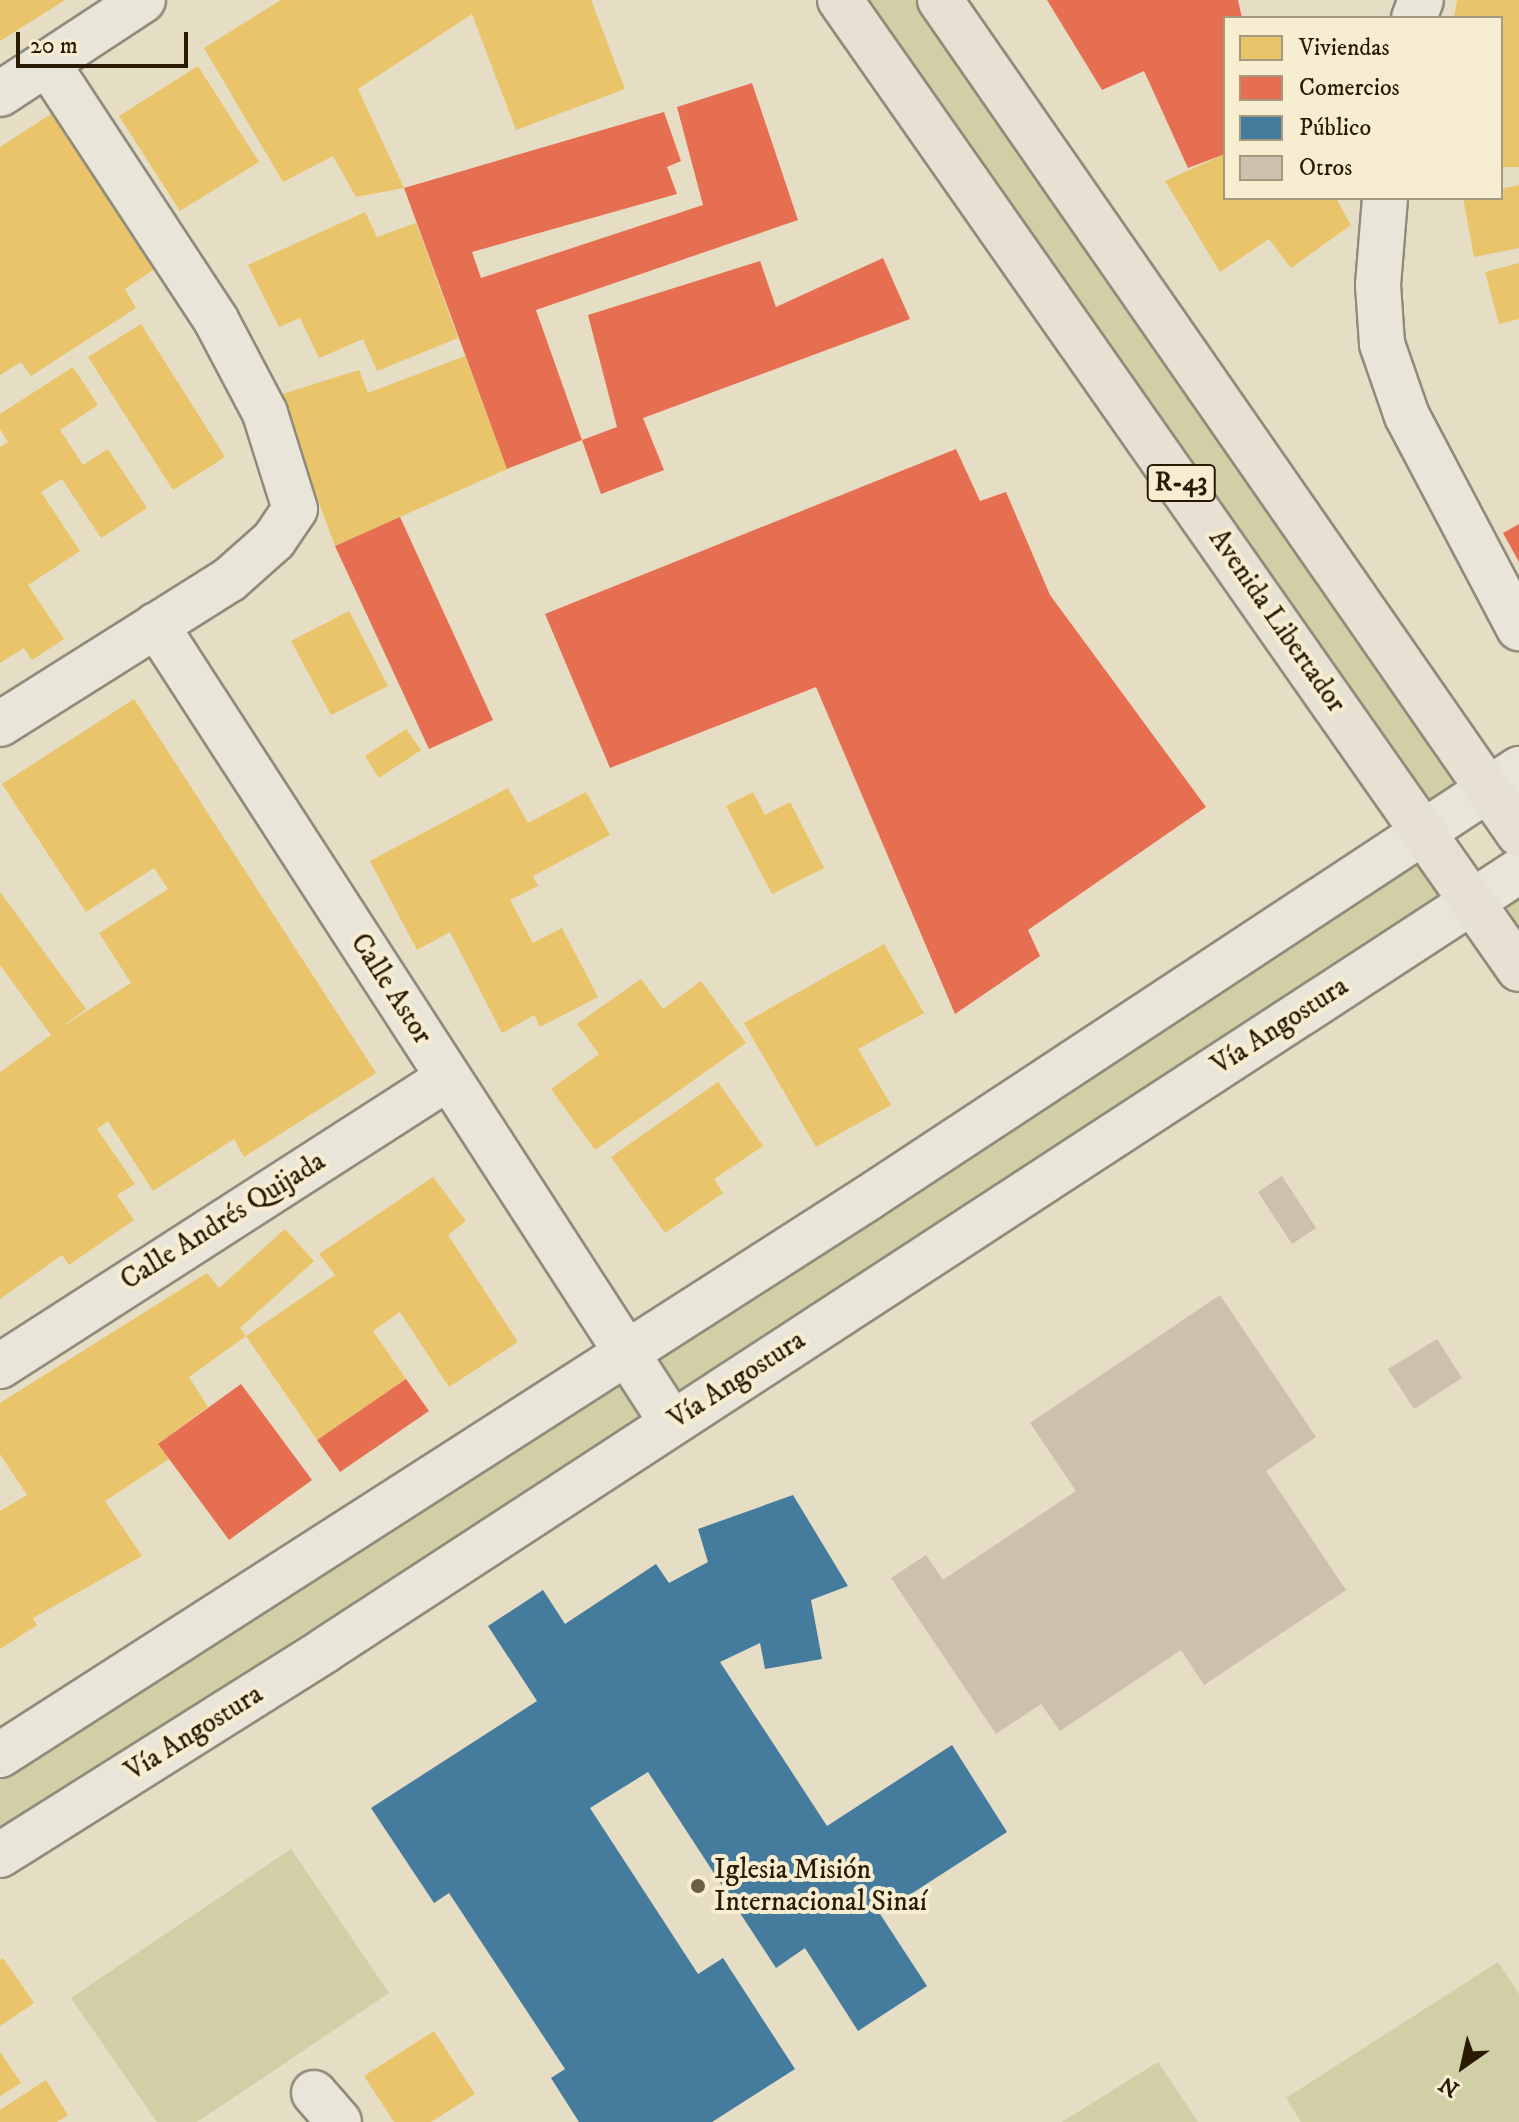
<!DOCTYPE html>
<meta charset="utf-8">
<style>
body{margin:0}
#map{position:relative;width:1519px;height:2122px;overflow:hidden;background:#e5ddc4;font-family:"IM FELL DW Pica",serif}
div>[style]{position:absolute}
.green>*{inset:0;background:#d0cfa5}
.homes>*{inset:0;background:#e9c46a}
.shops>*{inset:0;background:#e76f51}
.public>*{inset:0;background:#457b9d}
.building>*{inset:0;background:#cdc0ac}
.roads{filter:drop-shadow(2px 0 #918b7b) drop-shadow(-2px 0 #918b7b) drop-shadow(0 2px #918b7b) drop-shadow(0 -2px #918b7b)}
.minor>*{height:44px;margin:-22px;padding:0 22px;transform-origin:22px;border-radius:22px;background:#e9e6d9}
.primary>*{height:44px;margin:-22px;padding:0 22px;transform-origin:22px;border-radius:22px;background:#e6e1d2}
.dots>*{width:22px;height:22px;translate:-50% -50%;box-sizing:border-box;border:4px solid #f7edd0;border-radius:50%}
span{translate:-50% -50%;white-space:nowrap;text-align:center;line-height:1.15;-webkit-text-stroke:8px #f7edd0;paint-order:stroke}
.shield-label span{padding:2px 6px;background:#f7edd0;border:2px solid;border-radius:6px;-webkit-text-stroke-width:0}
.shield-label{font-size:26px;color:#291a04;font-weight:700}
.street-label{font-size:28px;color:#291a04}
.poi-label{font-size:28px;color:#291a04}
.left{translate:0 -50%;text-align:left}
.legend{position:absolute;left:1223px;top:16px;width:280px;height:184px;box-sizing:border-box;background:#f7edd0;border:2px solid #a5997e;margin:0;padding:10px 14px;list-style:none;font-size:24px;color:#291a04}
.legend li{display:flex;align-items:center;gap:16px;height:40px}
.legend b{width:40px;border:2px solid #a5997e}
.north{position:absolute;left:1423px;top:2026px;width:80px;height:80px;-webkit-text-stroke:6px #f7edd0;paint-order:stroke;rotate:214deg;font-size:22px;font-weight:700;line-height:32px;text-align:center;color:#291a04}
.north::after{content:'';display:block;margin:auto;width:28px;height:36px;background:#291a04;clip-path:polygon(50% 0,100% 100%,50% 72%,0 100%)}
.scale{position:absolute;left:16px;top:32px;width:172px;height:36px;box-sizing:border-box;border:4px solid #291a04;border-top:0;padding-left:10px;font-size:24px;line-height:28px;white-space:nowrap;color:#291a04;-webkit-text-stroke:6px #f7edd0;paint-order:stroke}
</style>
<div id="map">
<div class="green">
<div style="clip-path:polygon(840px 0,940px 0,1488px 789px,1519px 769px,1519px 834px,1488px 790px,1424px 831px,1472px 901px,1519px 871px,1519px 969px,1472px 902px,0 1858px,0 1755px,1423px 831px)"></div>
<div style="clip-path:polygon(291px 1849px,389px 1993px,197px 2122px,157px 2122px,71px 1998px)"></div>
<div style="clip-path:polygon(1498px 1962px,1519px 1994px,1519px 2122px,1301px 2122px,1286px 2098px)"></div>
<div style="clip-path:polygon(1158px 2062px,1198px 2122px,1062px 2122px)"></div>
</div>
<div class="homes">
<div style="clip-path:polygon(0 0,65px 0,0 41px)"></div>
<div style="clip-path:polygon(281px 0,591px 0,625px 89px,516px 130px,472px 14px,358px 89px,404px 188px,356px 197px,333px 156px,283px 182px,204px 48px)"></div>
<div style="clip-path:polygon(1457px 0,1519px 0,1519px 167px,1501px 167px,1501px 18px,1454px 18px)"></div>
<div style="clip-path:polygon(198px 66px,259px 162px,180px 211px,119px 116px)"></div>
<div style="clip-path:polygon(54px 112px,156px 268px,125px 289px,136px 308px,31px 376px,21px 362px,0 375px,0 147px)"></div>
<div style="clip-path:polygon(1225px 154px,1225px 198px,1336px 198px,1351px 225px,1291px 268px,1269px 239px,1220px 272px,1165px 181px)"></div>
<div style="clip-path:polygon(1519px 185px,1519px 248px,1474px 257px,1463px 198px,1501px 198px,1501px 189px)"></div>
<div style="clip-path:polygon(365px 212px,377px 237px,416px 223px,458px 338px,377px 371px,363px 339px,319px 358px,300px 318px,279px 327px,248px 265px)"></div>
<div style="clip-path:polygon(1519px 263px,1519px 319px,1499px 324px,1485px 272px)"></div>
<div style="clip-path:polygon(141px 324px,225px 457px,173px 490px,88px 357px)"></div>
<div style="clip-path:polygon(465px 356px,507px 469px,335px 546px,279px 395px,359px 370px,368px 393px)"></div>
<div style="clip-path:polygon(73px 367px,98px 405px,60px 430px,83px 465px,108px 449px,147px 508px,101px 538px,62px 479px,41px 492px,80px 551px,28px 585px,64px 639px,32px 660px,24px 648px,0 663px,0 447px,8px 442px,0 429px,0 414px)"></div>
<div style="clip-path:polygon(349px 611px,388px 686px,331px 715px,291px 641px)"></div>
<div style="clip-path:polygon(134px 699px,376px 1073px,244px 1157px,234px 1139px,153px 1191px,108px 1121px,97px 1129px,135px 1184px,117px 1195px,134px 1220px,69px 1265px,62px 1255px,0 1299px,0 1072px,51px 1035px,0 965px,0 892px,86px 1009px,57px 1030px,131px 983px,99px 933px,168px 889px,154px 868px,86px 912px,2px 784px)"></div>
<div style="clip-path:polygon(406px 729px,421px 750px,379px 778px,365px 756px)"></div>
<div style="clip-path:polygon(508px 788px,528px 823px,586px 792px,610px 835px,533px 876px,538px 886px,510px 900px,533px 943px,562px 928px,598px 997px,540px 1027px,534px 1015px,502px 1033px,450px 932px,417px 950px,370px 861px)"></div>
<div style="clip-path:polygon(753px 792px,765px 815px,790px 802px,824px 868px,772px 894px,726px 806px)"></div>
<div style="clip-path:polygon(884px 944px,924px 1013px,858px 1049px,891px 1105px,816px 1147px,744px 1023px)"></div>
<div style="clip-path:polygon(641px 979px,663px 1009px,701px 981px,746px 1043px,595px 1150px,551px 1089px,599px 1054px,577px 1024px)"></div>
<div style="clip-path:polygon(718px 1082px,763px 1146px,714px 1179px,723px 1193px,665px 1233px,611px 1157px)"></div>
<div style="clip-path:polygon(433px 1177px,466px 1221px,448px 1235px,518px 1342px,449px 1387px,400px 1312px,373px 1331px,406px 1379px,317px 1440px,246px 1336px,189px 1377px,208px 1407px,158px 1444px,169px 1459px,105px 1501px,142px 1556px,33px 1618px,37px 1625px,0 1649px,0 1511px,27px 1495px,0 1454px,0 1403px,207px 1273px,219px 1288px,285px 1229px,314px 1261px,240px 1328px,246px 1336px,335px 1275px,319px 1254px)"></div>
<div style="clip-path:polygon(3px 1958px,34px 2003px,0 2026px,0 1960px)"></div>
<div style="clip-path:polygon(434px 2031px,475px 2094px,431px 2122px,394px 2122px,364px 2076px)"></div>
<div style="clip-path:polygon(0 2052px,21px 2083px,0 2096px)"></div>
<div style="clip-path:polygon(46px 2080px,68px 2115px,57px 2122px,0 2122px,0 2110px)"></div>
</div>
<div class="shops">
<div style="clip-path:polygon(1047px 0,1238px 0,1242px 18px,1225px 18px,1225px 154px,1188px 168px,1144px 71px,1102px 90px)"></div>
<div style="clip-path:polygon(752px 83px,798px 220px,536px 310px,582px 440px,507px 469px,404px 188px,664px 112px,681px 161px,667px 167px,677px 194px,472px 252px,481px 278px,703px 205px,677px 107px)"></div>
<div style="clip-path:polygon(883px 258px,910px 319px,643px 418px,664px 470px,601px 494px,582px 440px,617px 427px,588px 315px,760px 261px,776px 307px)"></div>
<div style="clip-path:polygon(956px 449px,980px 501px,1006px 492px,1050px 595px,1206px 807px,1028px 930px,1040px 956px,955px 1014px,816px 687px,610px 768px,545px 614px)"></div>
<div style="clip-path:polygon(400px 517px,493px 720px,429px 749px,335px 546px)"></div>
<div style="clip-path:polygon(1519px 524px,1519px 562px,1503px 533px)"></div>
<div style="clip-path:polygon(406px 1379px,429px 1411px,340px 1472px,317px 1440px)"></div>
<div style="clip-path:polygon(241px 1384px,312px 1480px,229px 1540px,158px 1444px)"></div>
</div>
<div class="public">
<div style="clip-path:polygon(793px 1495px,848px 1586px,811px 1600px,822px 1659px,765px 1669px,760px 1643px,720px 1662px,827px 1826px,952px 1745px,1007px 1832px,880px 1914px,927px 1986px,858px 2031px,805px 1948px,776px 1968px,648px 1772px,590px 1808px,698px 1974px,723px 1958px,795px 2069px,712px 2122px,579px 2122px,551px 2078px,565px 2069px,449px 1893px,434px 1903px,371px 1808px,537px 1701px,488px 1626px,543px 1590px,565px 1624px,656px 1564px,669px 1583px,708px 1562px,698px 1529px)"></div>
</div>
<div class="building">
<div style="clip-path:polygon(1282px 1176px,1316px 1228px,1292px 1244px,1258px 1192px)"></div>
<div style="clip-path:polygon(1220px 1295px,1316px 1437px,1266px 1471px,1346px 1590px,1204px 1685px,1181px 1650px,1060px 1731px,1041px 1704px,996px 1734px,891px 1578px,926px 1555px,943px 1580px,1076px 1491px,1030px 1423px)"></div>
<div style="clip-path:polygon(1437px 1339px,1462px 1378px,1414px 1409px,1388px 1369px)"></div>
</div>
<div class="roads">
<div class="minor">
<div style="left:1414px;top:18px;width:19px;rotate:-69deg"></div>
<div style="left:0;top:94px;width:171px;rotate:-33.3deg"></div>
<div style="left:1385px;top:198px;width:87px;rotate:94.6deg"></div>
<div style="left:1378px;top:285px;width:59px;rotate:86.1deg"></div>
<div style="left:1382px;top:344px;width:76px;rotate:70.9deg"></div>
<div style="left:1407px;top:416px;width:240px;rotate:62.2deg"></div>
<div style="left:156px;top:625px;width:950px;rotate:57.11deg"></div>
<div style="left:0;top:724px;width:271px;rotate:-32.2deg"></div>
<div style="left:229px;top:580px;width:60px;rotate:-41.6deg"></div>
<div style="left:274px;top:540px;width:37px;rotate:-56deg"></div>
<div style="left:295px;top:509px;width:101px;rotate:-107.4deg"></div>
<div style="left:265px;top:413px;width:105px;rotate:-117.8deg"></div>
<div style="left:216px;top:320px;width:308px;rotate:-123.3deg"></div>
<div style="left:0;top:1366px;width:533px;rotate:-32.74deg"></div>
<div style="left:0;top:1755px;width:1031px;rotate:-32.69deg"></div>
<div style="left:868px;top:1198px;width:780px;rotate:-33.38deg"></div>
<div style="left:0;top:1855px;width:384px;rotate:-32.2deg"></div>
<div style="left:325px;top:1650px;width:1426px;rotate:-33.12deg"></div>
<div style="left:314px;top:2093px;width:38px;rotate:49deg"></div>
</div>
<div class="primary">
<div style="left:840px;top:0;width:1183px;rotate:54.98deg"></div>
<div style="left:940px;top:0;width:1015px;rotate:55.23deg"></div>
</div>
</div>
<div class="dots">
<div style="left:698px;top:1886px;background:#6b5e47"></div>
</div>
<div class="shield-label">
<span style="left:1181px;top:483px">R-43</span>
</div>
<div class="street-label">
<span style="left:1277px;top:621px;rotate:55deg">Avenida Libertador</span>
<span style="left:391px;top:989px;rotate:57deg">Calle Astor</span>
<span style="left:1280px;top:1026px;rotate:-33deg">Vía Angostura</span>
<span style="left:223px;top:1221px;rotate:-32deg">Calle Andrés Quijada</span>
<span style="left:737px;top:1380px;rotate:-33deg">Vía Angostura</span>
<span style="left:194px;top:1733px;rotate:-32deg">Vía Angostura</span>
</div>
<div class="poi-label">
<span class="left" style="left:714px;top:1886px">Iglesia Misión<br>Internacional Sinaí</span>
</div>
<ul class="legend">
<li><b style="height:22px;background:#e9c46a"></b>Viviendas</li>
<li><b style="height:22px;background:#e76f51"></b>Comercios</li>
<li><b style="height:22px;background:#457b9d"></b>Público</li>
<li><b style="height:22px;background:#cdc0ac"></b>Otros</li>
</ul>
<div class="north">N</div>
<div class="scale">20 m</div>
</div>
